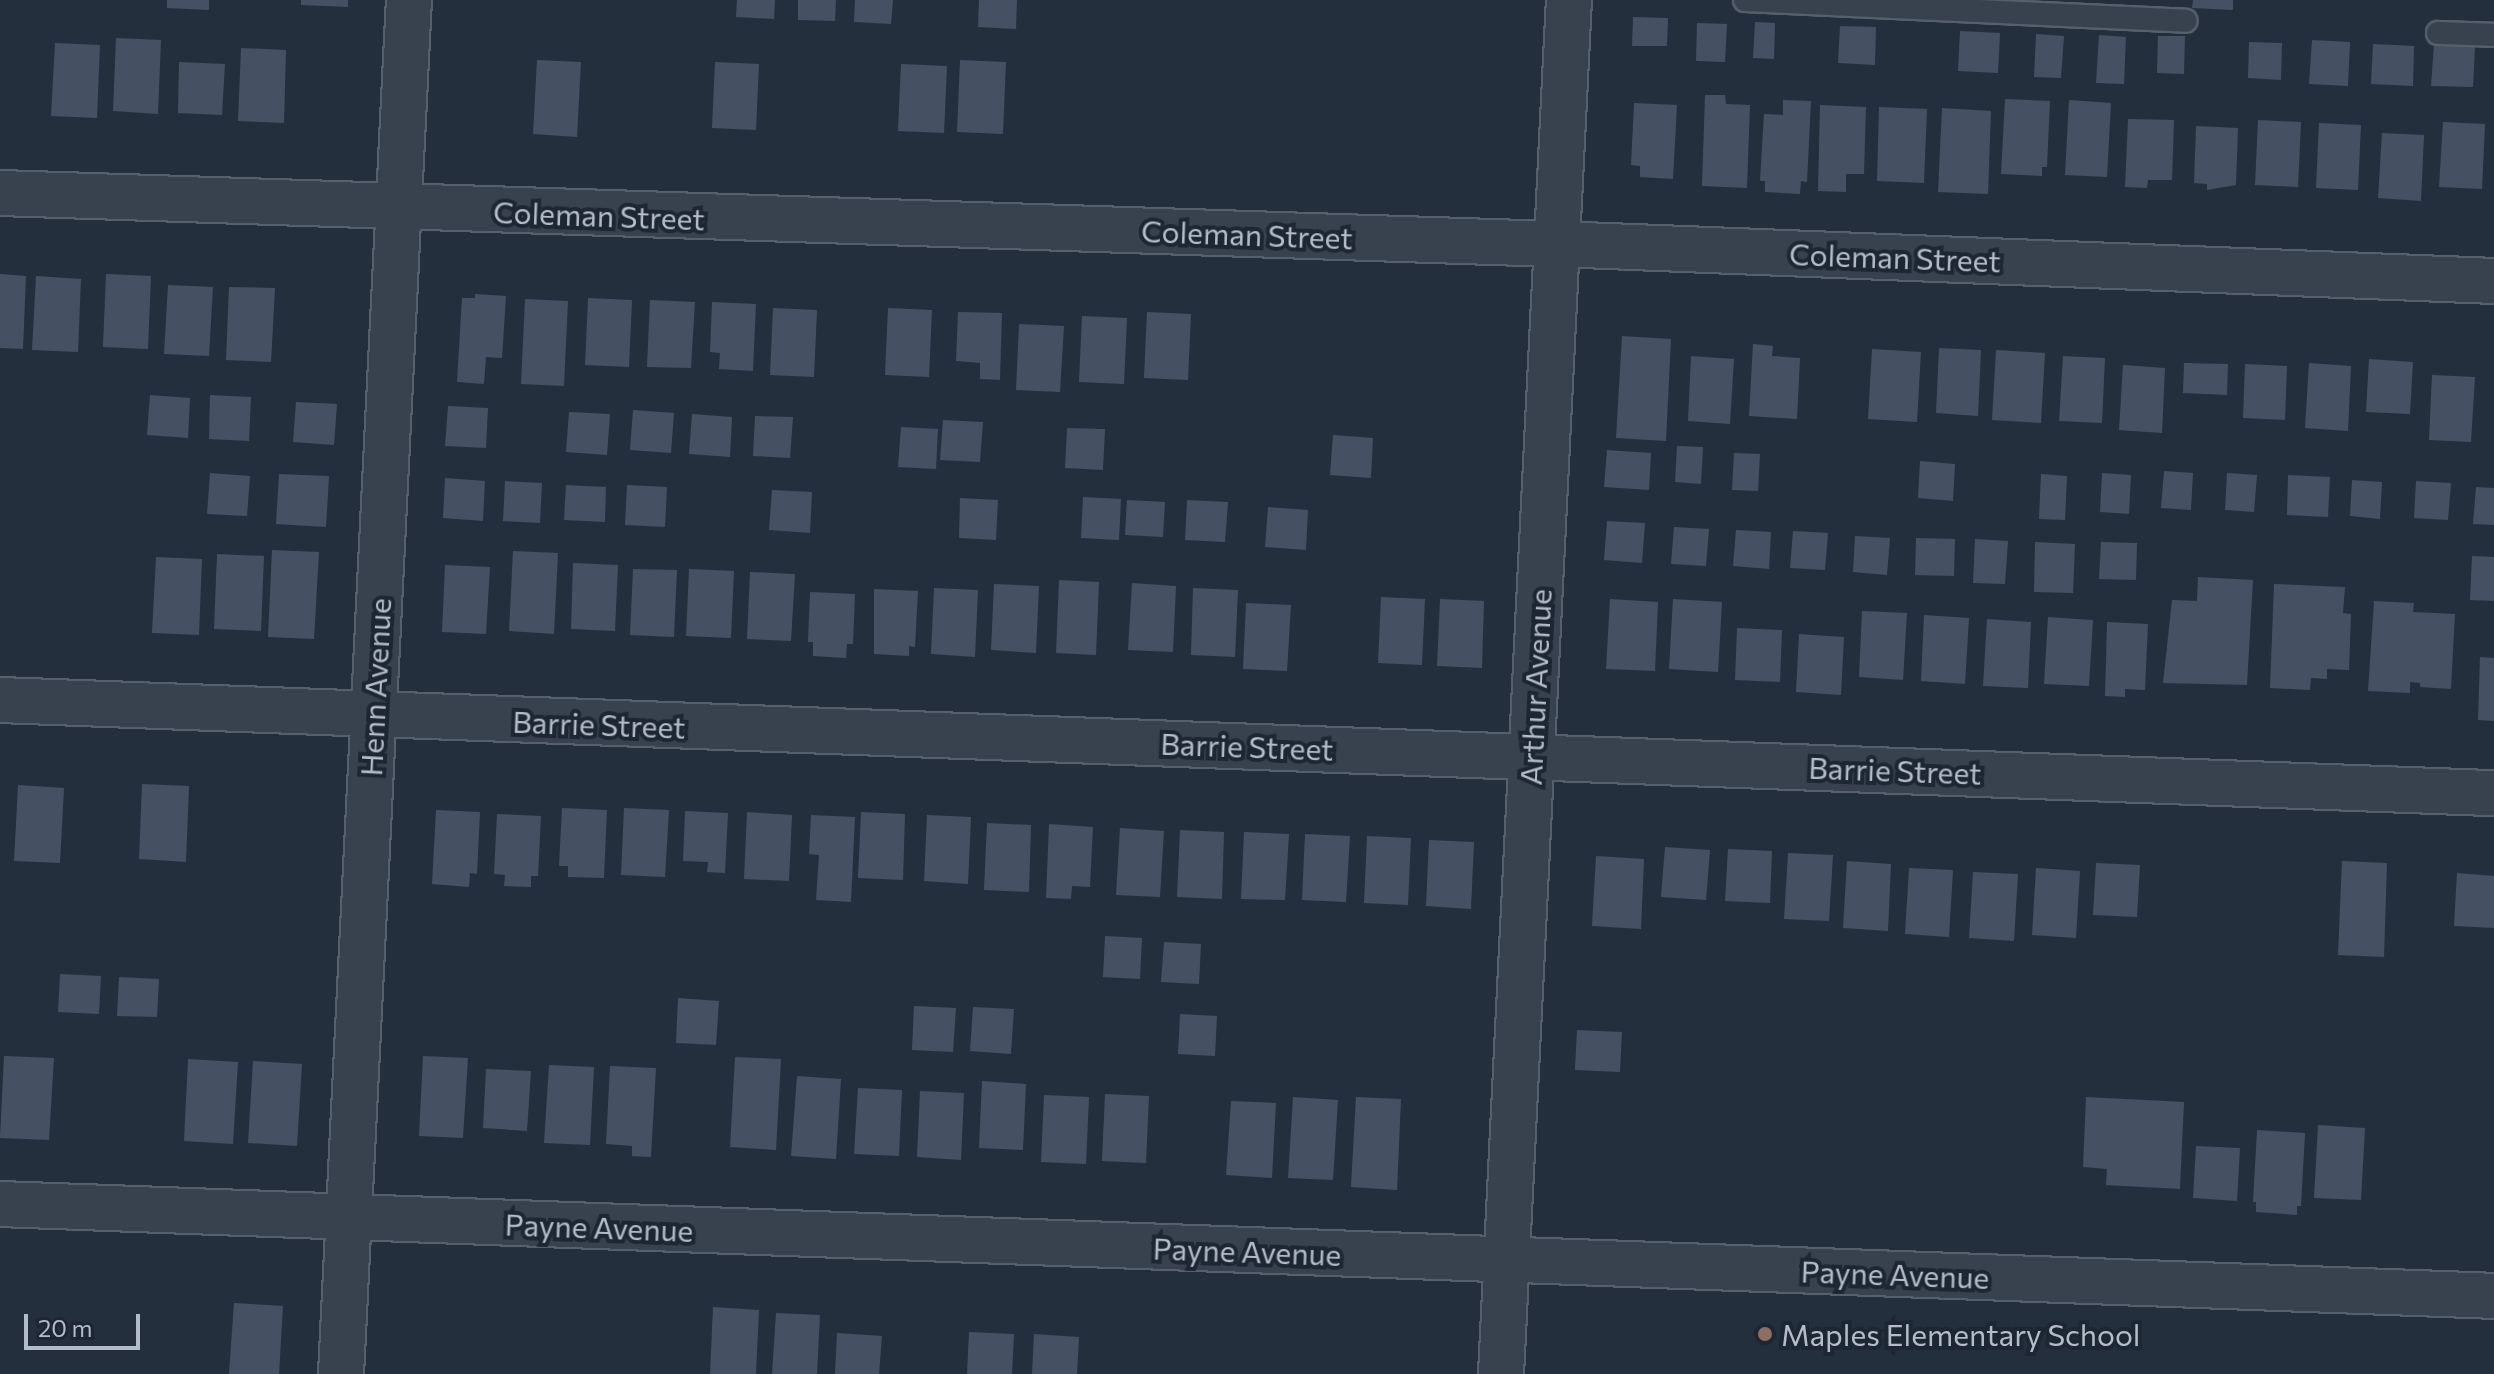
<!DOCTYPE html>
<style>
body{margin:0}
#map{position:relative;width:2494px;height:1374px;overflow:hidden;background:#242f3e;font-family:Commissioner,sans-serif}
div>[style]{position:absolute}
.building>*{inset:0;background:#455162}
.roads{filter:drop-shadow(2px 0 #565f6c) drop-shadow(-2px 0 #565f6c) drop-shadow(0 2px #565f6c) drop-shadow(0 -2px #565f6c)}
.lane>*{height:22px;margin:-11px;padding:0 11px;transform-origin:11px;border-radius:11px;background:#38414e}
.street>*{height:44px;margin:-22px;padding:0 22px;transform-origin:22px;border-radius:22px;background:#38414e}
.dots>*{width:22px;height:22px;translate:-50% -50%;box-sizing:border-box;border:4px solid #1d2633;border-radius:50%}
span{translate:-50% -50%;white-space:nowrap;text-align:center;line-height:1.15;-webkit-text-stroke:8px #1d2633;paint-order:stroke}
.street-label{font-size:30px;color:#b4bcc9}
.poi-label{font-size:30px;color:#b4bcc9}
.left{translate:0 -50%;text-align:left}
.scale{position:absolute;left:24px;top:1314px;width:116px;height:36px;box-sizing:border-box;border:4px solid #b4bcc9;border-top:0;padding-left:10px;font-size:24px;line-height:28px;white-space:nowrap;color:#b4bcc9;-webkit-text-stroke:6px #1d2633;paint-order:stroke}
</style>
<div id="map">
<div class="building">
<div style="clip-path:polygon(167px 0,209px 0,209px 10px,167px 8px)"></div>
<div style="clip-path:polygon(301px 0,348px 0,348px 7px,301px 5px)"></div>
<div style="clip-path:polygon(737px 0,775px 0,774px 19px,736px 17px)"></div>
<div style="clip-path:polygon(798px 0,836px 0,835px 21px,798px 20px)"></div>
<div style="clip-path:polygon(855px 0,893px 0,891px 24px,854px 22px)"></div>
<div style="clip-path:polygon(979px 0,1017px 0,1016px 29px,978px 27px)"></div>
<div style="clip-path:polygon(2193px 0,2233px 0,2233px 10px,2192px 8px)"></div>
<div style="clip-path:polygon(1633px 17px,1668px 18px,1667px 46px,1632px 46px)"></div>
<div style="clip-path:polygon(1755px 22px,1775px 23px,1774px 59px,1753px 58px)"></div>
<div style="clip-path:polygon(1697px 23px,1727px 24px,1725px 62px,1696px 61px)"></div>
<div style="clip-path:polygon(1840px 26px,1876px 27px,1875px 65px,1838px 63px)"></div>
<div style="clip-path:polygon(1960px 31px,2000px 33px,1998px 73px,1958px 71px)"></div>
<div style="clip-path:polygon(2036px 34px,2064px 36px,2061px 78px,2034px 77px)"></div>
<div style="clip-path:polygon(2099px 35px,2126px 37px,2124px 84px,2096px 83px)"></div>
<div style="clip-path:polygon(2158px 36px,2185px 36px,2184px 74px,2157px 73px)"></div>
<div style="clip-path:polygon(116px 38px,161px 40px,158px 114px,113px 111px)"></div>
<div style="clip-path:polygon(2312px 40px,2350px 42px,2348px 86px,2309px 84px)"></div>
<div style="clip-path:polygon(2249px 42px,2282px 43px,2281px 80px,2248px 78px)"></div>
<div style="clip-path:polygon(55px 43px,100px 45px,97px 118px,51px 116px)"></div>
<div style="clip-path:polygon(2373px 44px,2414px 46px,2413px 86px,2371px 84px)"></div>
<div style="clip-path:polygon(2434px 45px,2475px 47px,2473px 87px,2431px 86px)"></div>
<div style="clip-path:polygon(241px 48px,286px 50px,284px 123px,238px 121px)"></div>
<div style="clip-path:polygon(537px 60px,581px 62px,577px 137px,533px 134px)"></div>
<div style="clip-path:polygon(960px 60px,1006px 62px,1003px 134px,957px 132px)"></div>
<div style="clip-path:polygon(179px 62px,225px 64px,222px 115px,178px 113px)"></div>
<div style="clip-path:polygon(715px 62px,759px 64px,756px 130px,712px 128px)"></div>
<div style="clip-path:polygon(901px 64px,947px 66px,944px 133px,898px 131px)"></div>
<div style="clip-path:polygon(1705px 95px,1725px 95px,1726px 104px,1750px 105px,1747px 188px,1702px 186px)"></div>
<div style="clip-path:polygon(2005px 99px,2050px 101px,2047px 167px,2042px 167px,2042px 176px,2001px 174px)"></div>
<div style="clip-path:polygon(1783px 100px,1811px 101px,1807px 182px,1801px 181px,1800px 194px,1765px 192px,1765px 181px,1760px 181px,1764px 114px,1783px 115px)"></div>
<div style="clip-path:polygon(2069px 100px,2111px 103px,2107px 177px,2065px 175px)"></div>
<div style="clip-path:polygon(1634px 103px,1677px 105px,1673px 179px,1640px 177px,1640px 166px,1631px 165px)"></div>
<div style="clip-path:polygon(1820px 105px,1866px 107px,1864px 174px,1846px 174px,1846px 192px,1818px 191px)"></div>
<div style="clip-path:polygon(1879px 107px,1927px 109px,1924px 183px,1877px 181px)"></div>
<div style="clip-path:polygon(1942px 108px,1991px 111px,1988px 194px,1938px 192px)"></div>
<div style="clip-path:polygon(2128px 119px,2174px 120px,2172px 180px,2148px 180px,2147px 188px,2125px 187px)"></div>
<div style="clip-path:polygon(2258px 120px,2301px 122px,2298px 187px,2255px 185px)"></div>
<div style="clip-path:polygon(2443px 122px,2485px 124px,2482px 189px,2439px 187px)"></div>
<div style="clip-path:polygon(2319px 123px,2361px 125px,2358px 190px,2316px 188px)"></div>
<div style="clip-path:polygon(2196px 126px,2238px 128px,2236px 185px,2207px 190px,2207px 184px,2194px 183px)"></div>
<div style="clip-path:polygon(2382px 133px,2424px 135px,2421px 201px,2378px 198px)"></div>
<div style="clip-path:polygon(0 274px,26px 276px,23px 349px,0 348px)"></div>
<div style="clip-path:polygon(106px 274px,151px 276px,148px 349px,103px 347px)"></div>
<div style="clip-path:polygon(36px 276px,81px 279px,78px 352px,32px 350px)"></div>
<div style="clip-path:polygon(168px 285px,213px 287px,209px 356px,164px 354px)"></div>
<div style="clip-path:polygon(229px 287px,275px 288px,271px 362px,226px 360px)"></div>
<div style="clip-path:polygon(475px 294px,506px 296px,502px 358px,486px 357px,484px 384px,457px 382px,462px 298px,475px 298px)"></div>
<div style="clip-path:polygon(588px 298px,632px 300px,629px 367px,585px 365px)"></div>
<div style="clip-path:polygon(525px 299px,568px 301px,564px 386px,521px 384px)"></div>
<div style="clip-path:polygon(650px 300px,695px 302px,691px 368px,647px 367px)"></div>
<div style="clip-path:polygon(712px 302px,756px 304px,753px 371px,719px 369px,720px 353px,710px 352px)"></div>
<div style="clip-path:polygon(773px 308px,817px 310px,814px 377px,770px 375px)"></div>
<div style="clip-path:polygon(888px 308px,932px 310px,929px 377px,885px 375px)"></div>
<div style="clip-path:polygon(958px 312px,1002px 313px,1000px 380px,980px 379px,980px 363px,956px 361px)"></div>
<div style="clip-path:polygon(1147px 312px,1191px 314px,1188px 380px,1144px 378px)"></div>
<div style="clip-path:polygon(1082px 316px,1127px 318px,1124px 384px,1079px 382px)"></div>
<div style="clip-path:polygon(1019px 324px,1064px 326px,1060px 392px,1016px 390px)"></div>
<div style="clip-path:polygon(1622px 336px,1671px 339px,1666px 441px,1616px 438px)"></div>
<div style="clip-path:polygon(1753px 344px,1773px 346px,1772px 356px,1800px 358px,1797px 419px,1749px 416px)"></div>
<div style="clip-path:polygon(1939px 348px,1981px 350px,1978px 416px,1936px 413px)"></div>
<div style="clip-path:polygon(1872px 349px,1921px 352px,1917px 422px,1868px 419px)"></div>
<div style="clip-path:polygon(1996px 350px,2045px 353px,2041px 423px,1992px 420px)"></div>
<div style="clip-path:polygon(1691px 356px,1734px 359px,1730px 424px,1688px 421px)"></div>
<div style="clip-path:polygon(2063px 356px,2105px 358px,2102px 423px,2059px 421px)"></div>
<div style="clip-path:polygon(2369px 359px,2413px 362px,2410px 414px,2366px 412px)"></div>
<div style="clip-path:polygon(2184px 363px,2228px 364px,2227px 395px,2183px 393px)"></div>
<div style="clip-path:polygon(2309px 363px,2351px 366px,2348px 431px,2305px 428px)"></div>
<div style="clip-path:polygon(2245px 364px,2287px 366px,2285px 420px,2243px 418px)"></div>
<div style="clip-path:polygon(2123px 365px,2165px 368px,2162px 433px,2119px 430px)"></div>
<div style="clip-path:polygon(2432px 375px,2475px 377px,2471px 442px,2429px 440px)"></div>
<div style="clip-path:polygon(150px 395px,190px 398px,188px 438px,147px 435px)"></div>
<div style="clip-path:polygon(210px 395px,251px 397px,249px 441px,209px 439px)"></div>
<div style="clip-path:polygon(296px 402px,337px 404px,334px 445px,293px 442px)"></div>
<div style="clip-path:polygon(448px 406px,488px 408px,486px 448px,445px 446px)"></div>
<div style="clip-path:polygon(633px 410px,674px 413px,671px 453px,630px 450px)"></div>
<div style="clip-path:polygon(569px 412px,610px 414px,607px 455px,566px 452px)"></div>
<div style="clip-path:polygon(692px 414px,732px 417px,730px 457px,689px 454px)"></div>
<div style="clip-path:polygon(755px 416px,793px 417px,790px 458px,753px 456px)"></div>
<div style="clip-path:polygon(943px 420px,983px 422px,980px 462px,940px 460px)"></div>
<div style="clip-path:polygon(901px 427px,938px 429px,936px 469px,898px 467px)"></div>
<div style="clip-path:polygon(1067px 428px,1105px 429px,1103px 470px,1065px 468px)"></div>
<div style="clip-path:polygon(1333px 435px,1373px 438px,1371px 478px,1330px 475px)"></div>
<div style="clip-path:polygon(1677px 446px,1703px 447px,1701px 484px,1675px 482px)"></div>
<div style="clip-path:polygon(1607px 450px,1651px 453px,1649px 490px,1604px 487px)"></div>
<div style="clip-path:polygon(1734px 453px,1760px 454px,1758px 491px,1732px 490px)"></div>
<div style="clip-path:polygon(1920px 461px,1955px 464px,1953px 501px,1918px 498px)"></div>
<div style="clip-path:polygon(2164px 471px,2193px 473px,2191px 510px,2161px 508px)"></div>
<div style="clip-path:polygon(210px 473px,250px 476px,247px 516px,207px 514px)"></div>
<div style="clip-path:polygon(2102px 473px,2131px 475px,2129px 514px,2100px 512px)"></div>
<div style="clip-path:polygon(2227px 473px,2257px 475px,2254px 512px,2225px 510px)"></div>
<div style="clip-path:polygon(279px 474px,329px 476px,326px 527px,276px 524px)"></div>
<div style="clip-path:polygon(2041px 474px,2067px 476px,2065px 520px,2039px 519px)"></div>
<div style="clip-path:polygon(2288px 475px,2330px 477px,2328px 517px,2287px 515px)"></div>
<div style="clip-path:polygon(445px 478px,485px 481px,483px 521px,443px 518px)"></div>
<div style="clip-path:polygon(2352px 480px,2382px 482px,2380px 519px,2350px 516px)"></div>
<div style="clip-path:polygon(505px 481px,542px 483px,540px 523px,503px 521px)"></div>
<div style="clip-path:polygon(2416px 481px,2451px 483px,2448px 520px,2414px 518px)"></div>
<div style="clip-path:polygon(566px 485px,606px 487px,605px 522px,564px 520px)"></div>
<div style="clip-path:polygon(627px 485px,667px 487px,665px 527px,625px 525px)"></div>
<div style="clip-path:polygon(2476px 487px,2494px 488px,2494px 525px,2473px 524px)"></div>
<div style="clip-path:polygon(772px 490px,812px 492px,810px 533px,769px 530px)"></div>
<div style="clip-path:polygon(1083px 497px,1121px 499px,1119px 540px,1081px 538px)"></div>
<div style="clip-path:polygon(960px 498px,998px 500px,996px 540px,959px 538px)"></div>
<div style="clip-path:polygon(1127px 500px,1165px 502px,1163px 537px,1125px 535px)"></div>
<div style="clip-path:polygon(1187px 500px,1228px 502px,1225px 542px,1185px 540px)"></div>
<div style="clip-path:polygon(1268px 507px,1308px 510px,1306px 550px,1265px 547px)"></div>
<div style="clip-path:polygon(1607px 521px,1645px 523px,1642px 563px,1604px 560px)"></div>
<div style="clip-path:polygon(1674px 527px,1709px 529px,1706px 566px,1671px 564px)"></div>
<div style="clip-path:polygon(1736px 530px,1771px 532px,1769px 569px,1733px 566px)"></div>
<div style="clip-path:polygon(1793px 531px,1828px 533px,1825px 570px,1790px 568px)"></div>
<div style="clip-path:polygon(1855px 536px,1890px 538px,1887px 575px,1853px 572px)"></div>
<div style="clip-path:polygon(1916px 538px,1955px 539px,1954px 576px,1915px 575px)"></div>
<div style="clip-path:polygon(1975px 539px,2008px 541px,2005px 584px,1973px 583px)"></div>
<div style="clip-path:polygon(2035px 542px,2075px 544px,2073px 593px,2034px 592px)"></div>
<div style="clip-path:polygon(2101px 542px,2137px 543px,2136px 580px,2099px 579px)"></div>
<div style="clip-path:polygon(272px 550px,319px 552px,314px 639px,268px 637px)"></div>
<div style="clip-path:polygon(513px 551px,558px 553px,554px 634px,509px 631px)"></div>
<div style="clip-path:polygon(217px 554px,264px 556px,261px 631px,214px 629px)"></div>
<div style="clip-path:polygon(2472px 556px,2494px 557px,2494px 601px,2470px 600px)"></div>
<div style="clip-path:polygon(156px 557px,202px 559px,199px 635px,152px 633px)"></div>
<div style="clip-path:polygon(573px 563px,618px 565px,615px 631px,571px 629px)"></div>
<div style="clip-path:polygon(445px 565px,490px 567px,486px 634px,442px 632px)"></div>
<div style="clip-path:polygon(633px 569px,677px 570px,674px 637px,630px 635px)"></div>
<div style="clip-path:polygon(689px 569px,734px 571px,731px 638px,686px 636px)"></div>
<div style="clip-path:polygon(750px 572px,795px 574px,791px 641px,747px 639px)"></div>
<div style="clip-path:polygon(2198px 577px,2253px 580px,2247px 685px,2163px 683px,2172px 600px,2197px 601px)"></div>
<div style="clip-path:polygon(1059px 580px,1099px 582px,1096px 655px,1056px 653px)"></div>
<div style="clip-path:polygon(1132px 583px,1176px 586px,1173px 652px,1128px 650px)"></div>
<div style="clip-path:polygon(994px 584px,1039px 586px,1036px 653px,991px 650px)"></div>
<div style="clip-path:polygon(2274px 584px,2345px 587px,2343px 613px,2351px 614px,2349px 670px,2327px 669px,2327px 679px,2311px 678px,2310px 690px,2270px 688px)"></div>
<div style="clip-path:polygon(934px 588px,978px 590px,975px 657px,931px 654px)"></div>
<div style="clip-path:polygon(1193px 588px,1238px 590px,1235px 657px,1191px 655px)"></div>
<div style="clip-path:polygon(874px 589px,918px 591px,915px 647px,909px 646px,909px 656px,874px 654px)"></div>
<div style="clip-path:polygon(810px 592px,855px 594px,853px 644px,847px 644px,846px 658px,813px 656px,813px 642px,808px 642px)"></div>
<div style="clip-path:polygon(1381px 597px,1425px 599px,1422px 665px,1378px 663px)"></div>
<div style="clip-path:polygon(1440px 599px,1484px 601px,1482px 668px,1437px 666px)"></div>
<div style="clip-path:polygon(1610px 599px,1658px 602px,1655px 671px,1606px 669px)"></div>
<div style="clip-path:polygon(1673px 599px,1722px 602px,1718px 672px,1669px 669px)"></div>
<div style="clip-path:polygon(2374px 601px,2414px 603px,2413px 612px,2455px 614px,2451px 689px,2420px 687px,2420px 683px,2410px 682px,2410px 693px,2368px 691px)"></div>
<div style="clip-path:polygon(1246px 603px,1291px 605px,1287px 671px,1243px 669px)"></div>
<div style="clip-path:polygon(1862px 611px,1907px 613px,1903px 680px,1859px 677px)"></div>
<div style="clip-path:polygon(1924px 615px,1969px 618px,1965px 684px,1921px 681px)"></div>
<div style="clip-path:polygon(2048px 617px,2093px 620px,2089px 686px,2044px 684px)"></div>
<div style="clip-path:polygon(1987px 619px,2031px 622px,2028px 688px,1983px 686px)"></div>
<div style="clip-path:polygon(2107px 622px,2148px 624px,2145px 690px,2125px 689px,2125px 697px,2105px 696px)"></div>
<div style="clip-path:polygon(1737px 628px,1782px 630px,1780px 682px,1735px 680px)"></div>
<div style="clip-path:polygon(1799px 634px,1844px 637px,1841px 695px,1796px 692px)"></div>
<div style="clip-path:polygon(2480px 657px,2494px 658px,2494px 721px,2478px 720px)"></div>
<div style="clip-path:polygon(142px 784px,189px 786px,186px 862px,139px 859px)"></div>
<div style="clip-path:polygon(18px 785px,64px 788px,60px 863px,14px 861px)"></div>
<div style="clip-path:polygon(562px 808px,607px 810px,604px 878px,568px 877px,568px 866px,559px 866px)"></div>
<div style="clip-path:polygon(624px 808px,669px 810px,665px 877px,621px 875px)"></div>
<div style="clip-path:polygon(436px 810px,480px 812px,477px 874px,470px 873px,469px 887px,432px 884px)"></div>
<div style="clip-path:polygon(685px 811px,728px 813px,725px 873px,707px 872px,708px 862px,683px 861px)"></div>
<div style="clip-path:polygon(747px 812px,792px 815px,789px 881px,744px 879px)"></div>
<div style="clip-path:polygon(861px 812px,905px 814px,903px 880px,858px 878px)"></div>
<div style="clip-path:polygon(497px 814px,541px 816px,538px 876px,531px 876px,531px 887px,504px 886px,505px 875px,494px 874px)"></div>
<div style="clip-path:polygon(811px 815px,855px 817px,851px 902px,816px 900px,819px 855px,809px 854px)"></div>
<div style="clip-path:polygon(927px 815px,971px 817px,968px 884px,924px 881px)"></div>
<div style="clip-path:polygon(987px 823px,1031px 825px,1029px 892px,984px 890px)"></div>
<div style="clip-path:polygon(1049px 824px,1093px 827px,1090px 887px,1072px 886px,1071px 899px,1046px 898px)"></div>
<div style="clip-path:polygon(1120px 828px,1164px 831px,1160px 897px,1116px 895px)"></div>
<div style="clip-path:polygon(1180px 830px,1224px 832px,1222px 899px,1177px 897px)"></div>
<div style="clip-path:polygon(1244px 832px,1289px 834px,1285px 900px,1241px 899px)"></div>
<div style="clip-path:polygon(1305px 834px,1350px 836px,1346px 902px,1302px 900px)"></div>
<div style="clip-path:polygon(1367px 836px,1411px 838px,1408px 905px,1364px 903px)"></div>
<div style="clip-path:polygon(1429px 840px,1474px 842px,1471px 909px,1426px 906px)"></div>
<div style="clip-path:polygon(1665px 847px,1710px 850px,1706px 900px,1661px 897px)"></div>
<div style="clip-path:polygon(1728px 849px,1772px 851px,1770px 903px,1725px 901px)"></div>
<div style="clip-path:polygon(1788px 853px,1833px 855px,1829px 921px,1784px 919px)"></div>
<div style="clip-path:polygon(1596px 856px,1644px 859px,1641px 929px,1592px 926px)"></div>
<div style="clip-path:polygon(1847px 861px,1891px 864px,1888px 931px,1843px 928px)"></div>
<div style="clip-path:polygon(2342px 861px,2387px 863px,2384px 957px,2338px 955px)"></div>
<div style="clip-path:polygon(2096px 863px,2140px 865px,2137px 917px,2093px 915px)"></div>
<div style="clip-path:polygon(1909px 868px,1953px 870px,1949px 937px,1905px 934px)"></div>
<div style="clip-path:polygon(2036px 868px,2080px 871px,2076px 938px,2032px 935px)"></div>
<div style="clip-path:polygon(1973px 872px,2018px 874px,2014px 941px,1969px 938px)"></div>
<div style="clip-path:polygon(2457px 873px,2494px 876px,2494px 928px,2454px 926px)"></div>
<div style="clip-path:polygon(1105px 936px,1142px 938px,1140px 979px,1103px 977px)"></div>
<div style="clip-path:polygon(1164px 942px,1201px 944px,1199px 984px,1161px 982px)"></div>
<div style="clip-path:polygon(60px 974px,101px 976px,99px 1014px,58px 1012px)"></div>
<div style="clip-path:polygon(119px 977px,159px 979px,157px 1017px,117px 1016px)"></div>
<div style="clip-path:polygon(678px 998px,719px 1001px,716px 1045px,676px 1043px)"></div>
<div style="clip-path:polygon(914px 1006px,956px 1008px,953px 1052px,912px 1050px)"></div>
<div style="clip-path:polygon(973px 1007px,1014px 1009px,1011px 1054px,970px 1051px)"></div>
<div style="clip-path:polygon(1180px 1014px,1217px 1016px,1215px 1056px,1178px 1054px)"></div>
<div style="clip-path:polygon(1577px 1030px,1622px 1032px,1620px 1072px,1575px 1070px)"></div>
<div style="clip-path:polygon(4px 1056px,54px 1058px,49px 1140px,0 1138px)"></div>
<div style="clip-path:polygon(423px 1056px,468px 1058px,463px 1138px,419px 1136px)"></div>
<div style="clip-path:polygon(735px 1057px,781px 1059px,776px 1150px,730px 1147px)"></div>
<div style="clip-path:polygon(188px 1059px,238px 1062px,233px 1144px,184px 1141px)"></div>
<div style="clip-path:polygon(253px 1061px,302px 1064px,297px 1146px,248px 1143px)"></div>
<div style="clip-path:polygon(549px 1065px,594px 1067px,590px 1145px,544px 1143px)"></div>
<div style="clip-path:polygon(610px 1066px,656px 1068px,651px 1157px,632px 1156px,632px 1146px,606px 1144px)"></div>
<div style="clip-path:polygon(486px 1069px,531px 1071px,527px 1131px,483px 1128px)"></div>
<div style="clip-path:polygon(797px 1076px,841px 1079px,836px 1159px,791px 1156px)"></div>
<div style="clip-path:polygon(982px 1081px,1026px 1084px,1023px 1150px,979px 1148px)"></div>
<div style="clip-path:polygon(858px 1088px,902px 1090px,899px 1156px,854px 1154px)"></div>
<div style="clip-path:polygon(920px 1091px,964px 1093px,961px 1160px,917px 1157px)"></div>
<div style="clip-path:polygon(1105px 1094px,1149px 1096px,1146px 1163px,1102px 1161px)"></div>
<div style="clip-path:polygon(1044px 1095px,1089px 1097px,1086px 1164px,1041px 1162px)"></div>
<div style="clip-path:polygon(1293px 1097px,1338px 1100px,1333px 1180px,1288px 1178px)"></div>
<div style="clip-path:polygon(1356px 1097px,1401px 1099px,1397px 1190px,1351px 1187px)"></div>
<div style="clip-path:polygon(2086px 1097px,2184px 1102px,2180px 1189px,2106px 1185px,2107px 1169px,2083px 1167px)"></div>
<div style="clip-path:polygon(1231px 1101px,1276px 1103px,1272px 1178px,1226px 1175px)"></div>
<div style="clip-path:polygon(2318px 1125px,2365px 1128px,2361px 1200px,2314px 1198px)"></div>
<div style="clip-path:polygon(2257px 1130px,2305px 1133px,2301px 1206px,2297px 1206px,2297px 1215px,2256px 1212px,2256px 1202px,2253px 1202px)"></div>
<div style="clip-path:polygon(2196px 1146px,2240px 1148px,2237px 1201px,2193px 1198px)"></div>
<div style="clip-path:polygon(234px 1303px,283px 1306px,279px 1374px,229px 1374px)"></div>
<div style="clip-path:polygon(713px 1307px,759px 1310px,756px 1374px,710px 1374px)"></div>
<div style="clip-path:polygon(776px 1313px,820px 1315px,817px 1374px,772px 1374px)"></div>
<div style="clip-path:polygon(969px 1332px,1014px 1334px,1012px 1374px,967px 1374px)"></div>
<div style="clip-path:polygon(837px 1333px,882px 1336px,879px 1374px,835px 1374px)"></div>
<div style="clip-path:polygon(1034px 1334px,1079px 1337px,1077px 1374px,1032px 1374px)"></div>
</div>
<div class="roads">
<div class="lane">
<div style="left:1745px;top:0;width:441px;rotate:2.7deg"></div>
<div style="left:2438px;top:33px;width:56px;rotate:2deg"></div>
</div>
<div class="street">
<div style="left:0;top:193px;width:1558px;rotate:1.88deg"></div>
<div style="left:1557px;top:244px;width:938px;rotate:2.26deg"></div>
<div style="left:0;top:700px;width:2496px;rotate:2.14deg"></div>
<div style="left:0;top:1204px;width:2496px;rotate:2.11deg"></div>
<div style="left:341px;top:1374px;width:1376px;rotate:-87.17deg"></div>
<div style="left:1501px;top:1374px;width:1376px;rotate:-87.17deg"></div>
</div>
</div>
<div class="dots">
<div style="left:1765px;top:1334px;background:#8d6e63"></div>
</div>
<div class="street-label">
<span style="left:599px;top:215px;rotate:2deg">Coleman Street</span>
<span style="left:1247px;top:234px;rotate:2deg">Coleman Street</span>
<span style="left:1895px;top:257px;rotate:2deg">Coleman Street</span>
<span style="left:375px;top:687px;rotate:-87deg">Henn Avenue</span>
<span style="left:1535px;top:687px;rotate:-87deg">Arthur Avenue</span>
<span style="left:599px;top:724px;rotate:2deg">Barrie Street</span>
<span style="left:1247px;top:746px;rotate:2deg">Barrie Street</span>
<span style="left:1895px;top:770px;rotate:2deg">Barrie Street</span>
<span style="left:599px;top:1227px;rotate:2deg">Payne Avenue</span>
<span style="left:1247px;top:1251px;rotate:2deg">Payne Avenue</span>
<span style="left:1895px;top:1274px;rotate:2deg">Payne Avenue</span>
</div>
<div class="poi-label">
<span class="left" style="left:1781px;top:1334px">Maples Elementary School</span>
</div>
<div class="scale">20 m</div>
</div>
